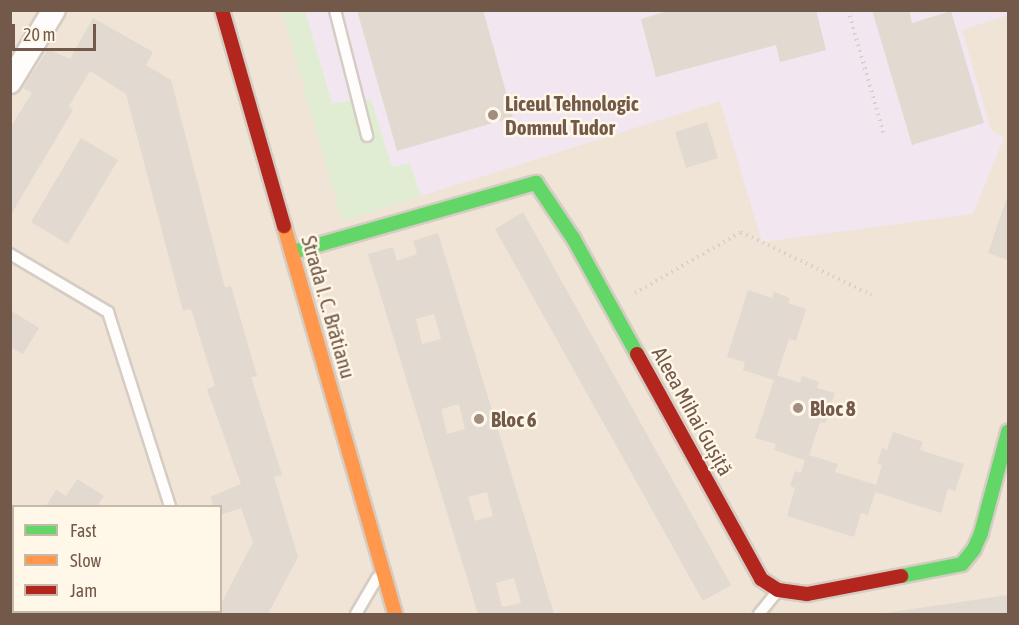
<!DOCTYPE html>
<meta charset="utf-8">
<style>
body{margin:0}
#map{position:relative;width:1019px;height:625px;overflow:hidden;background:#f6f1e8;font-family:"Asap Condensed",sans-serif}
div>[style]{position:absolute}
.residential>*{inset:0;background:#efe4d5}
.education>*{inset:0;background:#f2e7f1}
.green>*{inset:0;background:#e1edd3}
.building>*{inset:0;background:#e2d9d0}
.path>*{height:4px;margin-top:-2px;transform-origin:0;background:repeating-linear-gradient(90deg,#d7cfc9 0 1.5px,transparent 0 6px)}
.roads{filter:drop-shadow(2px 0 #d5ccc3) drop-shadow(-2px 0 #d5ccc3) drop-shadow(0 2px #d5ccc3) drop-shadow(0 -2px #d5ccc3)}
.lane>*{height:10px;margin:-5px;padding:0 5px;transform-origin:5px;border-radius:5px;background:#fefdfc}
.street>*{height:22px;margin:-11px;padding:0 11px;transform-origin:11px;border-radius:11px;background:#fefdfc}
.fast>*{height:14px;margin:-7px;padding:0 7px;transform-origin:7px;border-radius:7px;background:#63d668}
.slow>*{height:14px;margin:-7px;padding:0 7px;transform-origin:7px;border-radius:7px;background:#ff974d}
.jam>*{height:14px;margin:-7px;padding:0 7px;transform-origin:7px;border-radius:7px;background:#b3261e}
.dots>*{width:16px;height:16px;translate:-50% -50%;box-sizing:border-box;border:3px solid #fff7e8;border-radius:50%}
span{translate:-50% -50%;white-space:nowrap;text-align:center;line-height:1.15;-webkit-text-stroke:5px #fff7e8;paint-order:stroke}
.poi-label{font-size:21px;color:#735949;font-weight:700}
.left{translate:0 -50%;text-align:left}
.street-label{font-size:21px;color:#735949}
.frame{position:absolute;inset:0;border:12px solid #735949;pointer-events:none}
.legend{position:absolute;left:12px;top:505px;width:210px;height:108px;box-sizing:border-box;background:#fff7e8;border:2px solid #c7b8a8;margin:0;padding:8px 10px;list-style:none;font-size:18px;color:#735949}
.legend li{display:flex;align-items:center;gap:12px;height:30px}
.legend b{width:30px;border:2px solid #c7b8a8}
.scale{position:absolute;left:12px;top:24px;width:84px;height:27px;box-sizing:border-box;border:3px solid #735949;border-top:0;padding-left:8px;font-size:18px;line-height:21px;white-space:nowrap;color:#735949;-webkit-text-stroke:4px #fff7e8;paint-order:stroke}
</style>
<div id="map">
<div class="residential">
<div style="clip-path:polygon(evenodd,10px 11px,1008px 11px,1008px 614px,11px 614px,10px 11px,14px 506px,220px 506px,220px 612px,14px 612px,14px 506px)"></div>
</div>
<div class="education">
<div style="clip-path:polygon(282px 11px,1008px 11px,1008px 15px,962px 30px,991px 130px,1004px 138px,973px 214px,762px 242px,720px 101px,342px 221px)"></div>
</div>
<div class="green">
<div style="clip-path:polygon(282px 11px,305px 11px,332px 103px,371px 99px,392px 167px,410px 163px,421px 196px,342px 221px)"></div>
</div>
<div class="building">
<div style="clip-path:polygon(357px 10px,483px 10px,513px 117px,397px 151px)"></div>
<div style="clip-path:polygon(671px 10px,816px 10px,826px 50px,780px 62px,776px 45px,656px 77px,641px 19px)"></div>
<div style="clip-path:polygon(872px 10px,909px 10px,912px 23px,951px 11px,984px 123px,912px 145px)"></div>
<div style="clip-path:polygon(93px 18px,153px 52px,146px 65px,171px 80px,225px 288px,231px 286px,257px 376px,251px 377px,282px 475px,274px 477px,298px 557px,268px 614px,216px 614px,220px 612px,220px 606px,253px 542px,241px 508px,220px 515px,220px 506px,214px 506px,210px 497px,241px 484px,207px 389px,215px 386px,191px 309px,183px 311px,126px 94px,90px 71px,69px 106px,73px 110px,10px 216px,10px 128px,32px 93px,23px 88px,48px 49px,70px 59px)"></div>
<div style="clip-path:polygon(707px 122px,718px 158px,686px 168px,675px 132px)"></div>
<div style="clip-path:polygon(81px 138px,118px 160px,68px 244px,31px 222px)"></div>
<div style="clip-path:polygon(1008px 195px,1008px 260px,988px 253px)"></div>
<div style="clip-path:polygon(523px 212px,731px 585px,703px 601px,495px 229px)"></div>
<div style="clip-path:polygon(evenodd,438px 233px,554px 614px,478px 614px,368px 254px,393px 247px,397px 261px,417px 254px,413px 241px,438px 233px,434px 314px,441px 339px,422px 344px,416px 319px,434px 314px,438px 233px,459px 404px,465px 429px,447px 434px,441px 409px,459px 404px,438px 233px,487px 492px,493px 516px,475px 521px,468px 497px,487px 492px,438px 233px,514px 578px,521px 603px,502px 607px,496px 583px,514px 578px)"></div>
<div style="clip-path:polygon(748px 290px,772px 298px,774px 292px,790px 298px,788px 303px,806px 309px,796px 341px,789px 339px,777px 375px,800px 383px,802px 376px,819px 382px,817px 388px,835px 393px,825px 423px,820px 422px,809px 455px,838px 464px,835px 472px,876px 485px,882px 465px,877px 464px,882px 448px,887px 450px,893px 432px,923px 442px,920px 450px,964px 464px,955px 491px,948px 489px,941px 513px,875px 492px,868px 515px,861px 513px,854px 537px,787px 516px,795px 488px,790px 486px,795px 471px,801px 473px,805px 460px,774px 450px,776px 444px,755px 438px,774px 380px,743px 370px,745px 362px,727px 357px)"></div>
<div style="clip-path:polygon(10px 310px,39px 328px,23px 354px,10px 347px)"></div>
<div style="clip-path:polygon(77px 479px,104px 496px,97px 506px,46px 506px,56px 490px,66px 496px)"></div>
<div style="clip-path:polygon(10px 536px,14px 538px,14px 595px,10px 594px)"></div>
<div style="clip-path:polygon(1008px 595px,1008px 614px,887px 614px,886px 613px)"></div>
<div style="clip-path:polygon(79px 612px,125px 612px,127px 613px,78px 614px)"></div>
</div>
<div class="path">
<div style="left:848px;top:10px;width:130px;rotate:73.9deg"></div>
<div style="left:635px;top:293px;width:122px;rotate:-29.9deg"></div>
<div style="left:741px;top:232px;width:145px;rotate:25.7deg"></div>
</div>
<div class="roads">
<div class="lane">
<div style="left:335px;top:10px;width:130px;rotate:75.7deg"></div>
<div style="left:10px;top:254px;width:114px;rotate:30.6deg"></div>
<div style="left:108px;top:312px;width:204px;rotate:72.3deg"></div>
<div style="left:165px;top:614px;width:2px;rotate:-63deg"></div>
<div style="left:356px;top:614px;width:42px;rotate:-59.7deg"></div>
<div style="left:759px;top:614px;width:27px;rotate:-51deg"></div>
</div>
<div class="street">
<div style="left:10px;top:82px;width:84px;rotate:-58.6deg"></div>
</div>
<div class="fast">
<div style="left:293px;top:252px;width:253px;rotate:-15.9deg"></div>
<div style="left:536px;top:183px;width:66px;rotate:56.1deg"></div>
<div style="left:573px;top:238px;width:132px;rotate:61.1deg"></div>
<div style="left:901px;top:576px;width:62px;rotate:-11.1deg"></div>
<div style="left:962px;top:564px;width:19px;rotate:-51deg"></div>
<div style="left:974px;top:549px;width:17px;rotate:-66deg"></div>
<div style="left:981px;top:533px;width:105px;rotate:-75deg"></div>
</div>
<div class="slow">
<div style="left:284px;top:226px;width:404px;rotate:74deg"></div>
</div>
<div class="jam">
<div style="left:222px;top:10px;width:225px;rotate:74deg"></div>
<div style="left:637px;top:354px;width:257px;rotate:61.1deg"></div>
<div style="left:761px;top:579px;width:20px;rotate:33deg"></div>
<div style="left:778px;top:590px;width:29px;rotate:8deg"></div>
<div style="left:807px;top:594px;width:96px;rotate:-10.8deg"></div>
</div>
</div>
<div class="dots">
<div style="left:493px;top:115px;background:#a18e81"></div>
<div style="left:798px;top:408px;background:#a18e81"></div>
<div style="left:479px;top:419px;background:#a18e81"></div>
</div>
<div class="poi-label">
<span class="left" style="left:505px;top:115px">Liceul Tehnologic<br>Domnul Tudor</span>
<span class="left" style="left:810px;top:408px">Bloc 8</span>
<span class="left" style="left:491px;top:419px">Bloc 6</span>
</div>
<div class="street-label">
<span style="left:329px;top:307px;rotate:74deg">Strada I. C. Brătianu</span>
<span style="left:693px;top:411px;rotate:61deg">Aleea Mihai Gușiță</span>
</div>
<div class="frame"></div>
<ul class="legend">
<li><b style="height:8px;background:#63d668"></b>Fast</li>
<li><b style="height:8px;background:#ff974d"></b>Slow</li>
<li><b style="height:8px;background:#b3261e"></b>Jam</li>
</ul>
<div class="scale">20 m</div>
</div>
